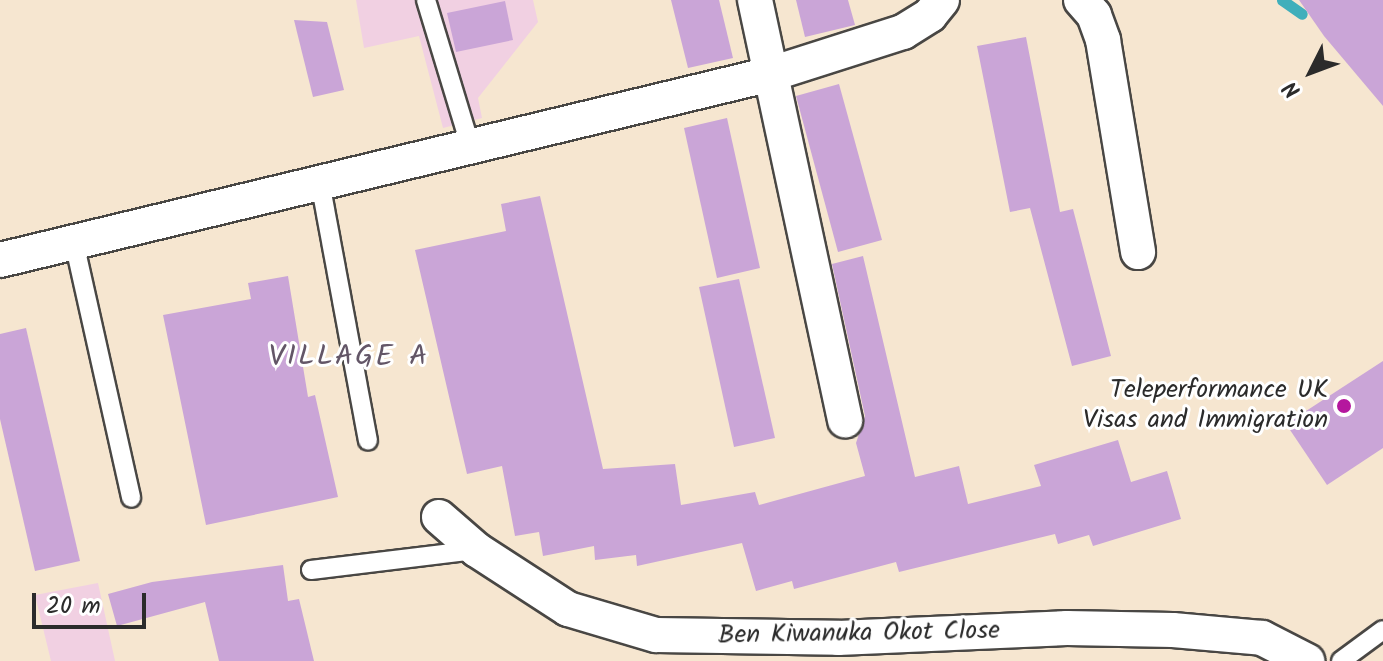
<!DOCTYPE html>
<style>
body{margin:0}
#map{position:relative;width:1383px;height:661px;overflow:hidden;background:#f6e6d0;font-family:Kalam,sans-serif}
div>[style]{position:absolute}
.built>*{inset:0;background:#f1d0e2}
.stream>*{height:11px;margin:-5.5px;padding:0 5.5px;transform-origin:5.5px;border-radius:5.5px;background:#40afbb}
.building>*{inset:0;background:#caa5d7}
.roads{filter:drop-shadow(2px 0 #494744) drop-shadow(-2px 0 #494744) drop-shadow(0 2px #494744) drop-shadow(0 -2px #494744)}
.service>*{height:18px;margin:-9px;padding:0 9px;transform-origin:9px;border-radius:9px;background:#fff}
.minor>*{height:34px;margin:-17px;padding:0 17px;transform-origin:17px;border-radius:17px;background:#fff}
.dots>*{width:22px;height:22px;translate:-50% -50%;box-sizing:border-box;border:4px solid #fff;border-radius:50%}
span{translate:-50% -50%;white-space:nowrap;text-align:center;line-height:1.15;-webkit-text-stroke:6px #fff;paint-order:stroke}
.poi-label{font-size:26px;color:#2b2b2b}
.right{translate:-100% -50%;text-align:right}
.street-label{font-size:26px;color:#2b2b2b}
.quarter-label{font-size:30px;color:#635667;letter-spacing:2px}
.north{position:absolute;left:1271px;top:32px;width:80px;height:80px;-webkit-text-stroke:6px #fff;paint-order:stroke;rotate:228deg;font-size:22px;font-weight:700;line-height:32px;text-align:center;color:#2b2b2b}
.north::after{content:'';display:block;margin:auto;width:28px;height:36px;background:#2b2b2b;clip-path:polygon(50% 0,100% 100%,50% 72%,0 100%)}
.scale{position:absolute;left:32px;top:593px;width:114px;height:36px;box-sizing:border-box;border:4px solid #2b2b2b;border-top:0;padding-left:10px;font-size:24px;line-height:28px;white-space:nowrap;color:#2b2b2b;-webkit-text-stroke:6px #fff;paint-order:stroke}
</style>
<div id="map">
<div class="built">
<div style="clip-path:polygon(356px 0,533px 0,538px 22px,478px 98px,482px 118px,443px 128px,419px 36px,364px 48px)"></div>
<div style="clip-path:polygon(98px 583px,115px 661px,51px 661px,35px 595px)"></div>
</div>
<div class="stream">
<div style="left:1282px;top:0;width:24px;rotate:35deg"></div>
</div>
<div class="building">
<div style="clip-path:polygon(671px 0,719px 0,733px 58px,688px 68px)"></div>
<div style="clip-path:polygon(796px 0,848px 0,855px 25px,805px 37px)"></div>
<div style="clip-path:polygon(1299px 0,1383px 0,1383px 106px,1324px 36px)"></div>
<div style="clip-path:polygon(505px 1px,513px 40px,456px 52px,447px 13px)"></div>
<div style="clip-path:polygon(294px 20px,327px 22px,344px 90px,313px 97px)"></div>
<div style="clip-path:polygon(1026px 37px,1060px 212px,1073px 209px,1111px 356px,1072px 366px,1030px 208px,1010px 212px,977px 46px)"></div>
<div style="clip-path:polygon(839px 84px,882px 240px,838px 252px,796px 96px)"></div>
<div style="clip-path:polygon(727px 118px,760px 268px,717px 278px,684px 128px)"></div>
<div style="clip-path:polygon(540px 196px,603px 469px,675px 464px,681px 505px,755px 492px,759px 505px,865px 476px,856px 443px,865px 416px,832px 264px,863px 256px,915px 477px,959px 466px,968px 504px,1041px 486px,1034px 465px,1118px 440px,1131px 482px,1167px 471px,1181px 519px,1093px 546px,1089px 535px,1058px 544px,1055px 534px,899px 572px,896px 562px,794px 589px,792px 581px,756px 591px,742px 543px,637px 566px,636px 555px,595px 560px,594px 546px,543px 556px,539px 532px,515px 536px,502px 466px,467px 474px,415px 250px,506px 231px,501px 204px)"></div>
<div style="clip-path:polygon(288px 276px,308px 397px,315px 395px,338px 497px,206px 525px,163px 315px,251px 299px,248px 283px)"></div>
<div style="clip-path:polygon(739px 279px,775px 438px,734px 447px,699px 287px)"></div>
<div style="clip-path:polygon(26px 328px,80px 561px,35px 571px,0 419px,0 334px)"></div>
<div style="clip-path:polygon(1383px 361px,1383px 448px,1327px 485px,1286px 424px)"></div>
<div style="clip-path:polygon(283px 565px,288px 601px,299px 599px,314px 661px,219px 661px,205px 602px,117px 626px,108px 594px,152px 582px)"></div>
</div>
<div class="roads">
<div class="service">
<div style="left:426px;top:0;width:152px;rotate:73.1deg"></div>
<div style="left:320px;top:182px;width:263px;rotate:79.5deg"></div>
<div style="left:74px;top:242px;width:262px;rotate:77.4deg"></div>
<div style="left:311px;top:570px;width:167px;rotate:-6.9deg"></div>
<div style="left:1341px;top:661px;width:52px;rotate:-36.4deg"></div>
</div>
<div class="minor">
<div style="left:755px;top:0;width:430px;rotate:77.9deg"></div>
<div style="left:1081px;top:0;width:20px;rotate:49deg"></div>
<div style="left:1094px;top:15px;width:27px;rotate:70deg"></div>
<div style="left:1103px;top:40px;width:215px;rotate:80.6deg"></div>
<div style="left:0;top:260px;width:793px;rotate:-13.56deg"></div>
<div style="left:771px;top:74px;width:139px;rotate:-17.7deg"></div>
<div style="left:903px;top:32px;width:32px;rotate:-32deg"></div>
<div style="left:930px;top:15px;width:19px;rotate:-51deg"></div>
<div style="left:439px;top:517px;width:50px;rotate:41deg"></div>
<div style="left:477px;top:550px;width:108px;rotate:33deg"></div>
<div style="left:568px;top:609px;width:92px;rotate:16.5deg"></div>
<div style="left:656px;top:635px;width:182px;rotate:0.9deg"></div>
<div style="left:838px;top:638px;width:229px;rotate:-2.5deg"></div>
<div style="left:1067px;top:628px;width:106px;rotate:1.1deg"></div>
<div style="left:1173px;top:630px;width:89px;rotate:5.1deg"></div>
<div style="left:1262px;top:638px;width:51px;rotate:27.1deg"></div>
</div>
</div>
<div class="dots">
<div style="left:1344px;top:406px;background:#b5179e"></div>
</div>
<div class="poi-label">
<span class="right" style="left:1328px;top:406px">Teleperformance UK<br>Visas and Immigration</span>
</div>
<div class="street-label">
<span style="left:859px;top:634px;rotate:-1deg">Ben Kiwanuka Okot Close</span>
</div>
<div class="quarter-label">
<span style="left:349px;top:357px">VILLAGE A</span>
</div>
<div class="north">N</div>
<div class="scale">20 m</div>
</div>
